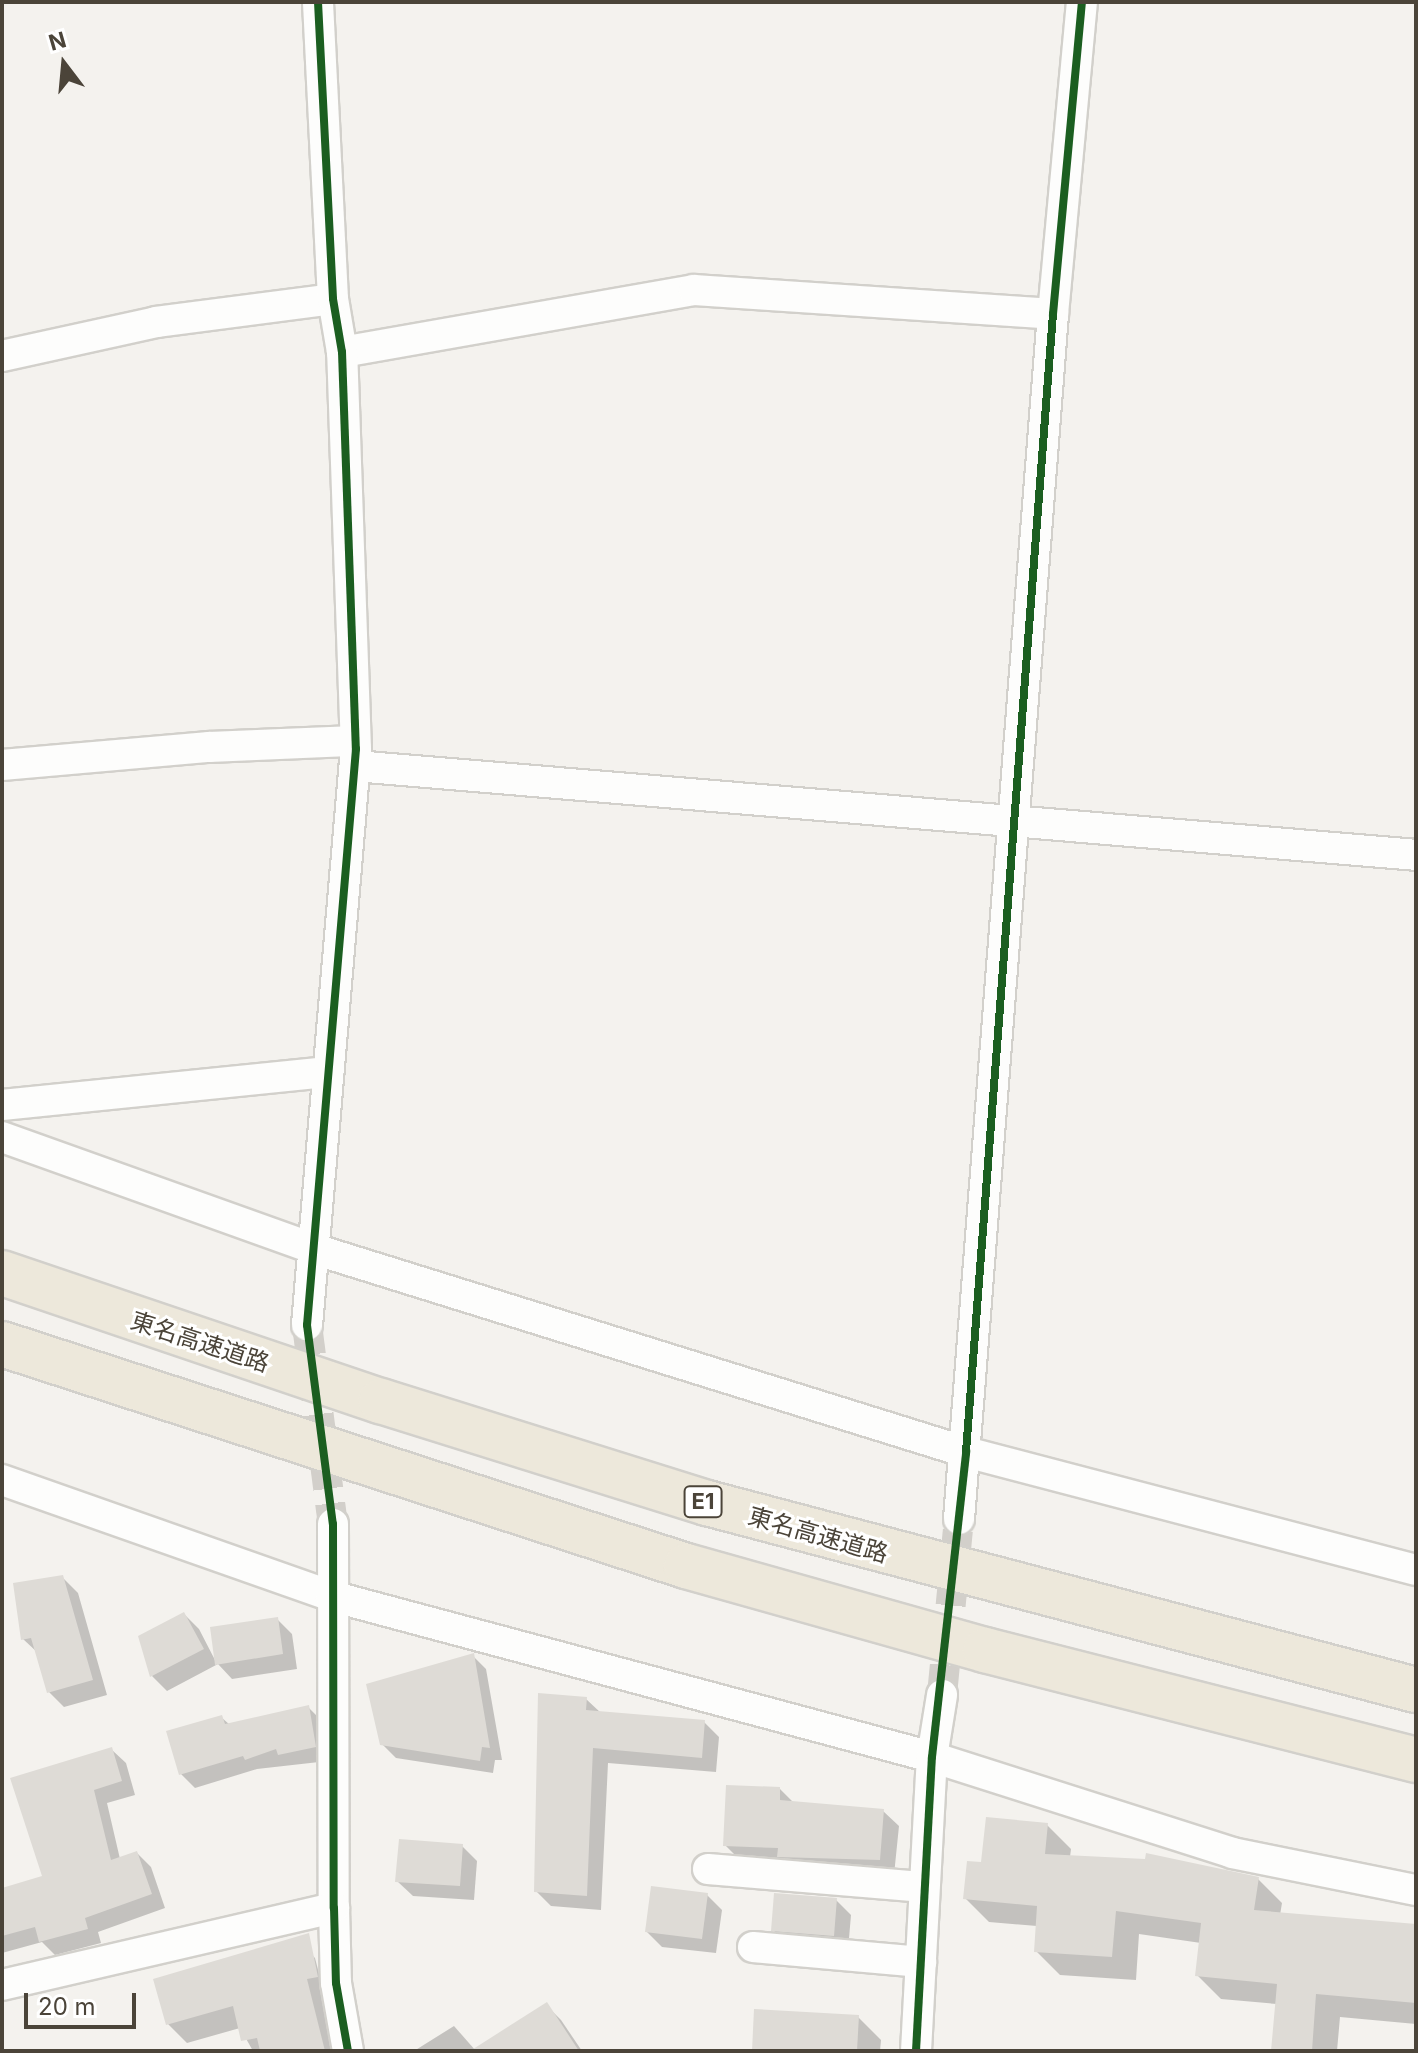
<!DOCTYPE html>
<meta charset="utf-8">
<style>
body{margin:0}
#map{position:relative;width:1418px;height:2053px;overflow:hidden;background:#f4f2ee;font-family:Inter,"Noto Sans JP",sans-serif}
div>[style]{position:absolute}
.shadow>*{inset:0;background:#0003}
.building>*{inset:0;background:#dedbd6}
.minor-tunnel>*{height:30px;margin-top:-15px;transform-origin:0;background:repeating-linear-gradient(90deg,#d2cfca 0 30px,transparent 0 45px)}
.roads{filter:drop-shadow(2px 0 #d2d0cb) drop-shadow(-2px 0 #d2d0cb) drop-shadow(0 2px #d2d0cb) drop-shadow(0 -2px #d2d0cb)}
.minor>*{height:30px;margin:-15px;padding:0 15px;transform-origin:15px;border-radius:15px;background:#fdfdfc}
.motorway>*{height:44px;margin:-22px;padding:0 22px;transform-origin:22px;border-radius:22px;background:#ede8db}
.cycleway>*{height:8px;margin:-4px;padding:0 4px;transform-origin:4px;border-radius:4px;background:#1b5e20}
span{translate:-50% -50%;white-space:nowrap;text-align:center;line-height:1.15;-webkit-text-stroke:6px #fff;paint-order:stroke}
.shield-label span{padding:2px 6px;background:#fff;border:2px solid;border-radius:6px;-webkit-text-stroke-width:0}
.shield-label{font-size:22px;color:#4b4439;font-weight:700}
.street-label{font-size:24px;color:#4b4439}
.frame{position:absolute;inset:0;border:4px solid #4b4439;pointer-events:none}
.north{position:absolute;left:24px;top:24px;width:80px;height:80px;-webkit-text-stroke:6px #fff;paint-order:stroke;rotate:344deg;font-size:22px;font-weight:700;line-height:32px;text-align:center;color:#4b4439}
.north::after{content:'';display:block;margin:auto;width:28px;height:36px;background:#4b4439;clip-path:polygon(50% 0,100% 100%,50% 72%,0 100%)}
.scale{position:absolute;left:24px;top:1993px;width:112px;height:36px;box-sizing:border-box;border:4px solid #4b4439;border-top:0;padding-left:10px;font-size:24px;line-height:28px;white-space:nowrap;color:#4b4439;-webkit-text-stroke:6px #fff;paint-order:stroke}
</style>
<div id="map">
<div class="shadow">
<div style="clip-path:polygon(62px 1577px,78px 1593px,107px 1695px,64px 1707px,49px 1692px,38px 1653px,23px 1639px)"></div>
<div style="clip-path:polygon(184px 1614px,199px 1629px,216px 1662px,277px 1619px,292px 1634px,297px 1669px,232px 1679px,218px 1664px,167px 1691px,152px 1676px)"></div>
<div style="clip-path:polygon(473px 1656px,486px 1669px,502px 1760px,495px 1760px,493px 1773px,396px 1758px,382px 1744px)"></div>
<div style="clip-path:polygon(586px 1699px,601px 1713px,704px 1722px,719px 1737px,716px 1772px,608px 1763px,601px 1910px,551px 1906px,536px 1891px)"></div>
<div style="clip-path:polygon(308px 1707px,322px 1721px,328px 1761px,257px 1769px,195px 1788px,181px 1774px,221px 1717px,230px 1725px)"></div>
<div style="clip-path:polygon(112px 1750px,126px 1763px,135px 1795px,107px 1803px,120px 1859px,137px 1853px,151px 1867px,165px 1908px,98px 1932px,101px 1943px,55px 1955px,42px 1942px,2px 1953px,2px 1890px,45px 1878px)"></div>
<div style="clip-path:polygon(780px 1789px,794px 1803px,883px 1811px,899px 1826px,894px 1875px,740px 1860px,725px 1845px)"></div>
<div style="clip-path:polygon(1047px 1825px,1071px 1849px,1070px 1857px,1258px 1879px,1282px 1903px,1280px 1915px,1416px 1926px,1416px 2024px,1340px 2017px,1337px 2051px,1273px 2051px,1277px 2004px,1221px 1999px,1197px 1975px,1201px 1943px,1139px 1934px,1136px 1980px,1060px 1975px,1036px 1951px,1037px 1926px,989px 1922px,965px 1898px,983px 1864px)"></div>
<div style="clip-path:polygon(462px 1846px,477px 1861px,474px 1900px,413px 1896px,397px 1881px)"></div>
<div style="clip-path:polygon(707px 1895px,722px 1910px,716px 1953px,662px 1947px,647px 1932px)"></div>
<div style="clip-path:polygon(836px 1900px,851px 1915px,848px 1950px,788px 1945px,773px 1930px)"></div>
<div style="clip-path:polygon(296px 1939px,315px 1958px,339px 2051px,253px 2051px,240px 2028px,187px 2043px,168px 2024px)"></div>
<div style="clip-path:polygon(546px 2005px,561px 2020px,582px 2051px,529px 2051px)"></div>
<div style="clip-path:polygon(858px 2017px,881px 2040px,880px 2051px,754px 2051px)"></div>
<div style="clip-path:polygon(454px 2026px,476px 2051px,414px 2051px)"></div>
</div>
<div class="building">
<div style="clip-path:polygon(63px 1575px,93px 1680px,47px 1693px,31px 1638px,21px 1640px,13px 1583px)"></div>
<div style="clip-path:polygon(184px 1612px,204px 1649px,150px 1677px,138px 1636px)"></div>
<div style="clip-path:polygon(278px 1617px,283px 1654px,215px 1665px,210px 1627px)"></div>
<div style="clip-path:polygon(474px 1653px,490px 1748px,482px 1747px,480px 1761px,380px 1745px,366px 1684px)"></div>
<div style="clip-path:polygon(538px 1693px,587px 1697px,586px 1710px,705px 1720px,702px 1758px,593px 1748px,587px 1896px,534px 1892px)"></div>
<div style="clip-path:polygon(309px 1705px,316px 1747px,278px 1755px,276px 1749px,245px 1760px,243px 1756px,179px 1775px,166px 1731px,222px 1715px,225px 1724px)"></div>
<div style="clip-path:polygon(112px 1747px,122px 1781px,94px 1790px,111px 1860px,137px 1851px,152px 1894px,85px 1918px,88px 1929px,39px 1942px,35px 1927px,2px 1936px,2px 1888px,42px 1876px,10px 1778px)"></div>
<div style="clip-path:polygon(726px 1785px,780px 1787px,780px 1800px,884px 1809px,880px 1860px,777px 1857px,778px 1848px,723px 1846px)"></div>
<div style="clip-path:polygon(986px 1817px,1048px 1823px,1045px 1854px,1145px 1859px,1146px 1853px,1259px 1877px,1254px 1910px,1416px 1924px,1416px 2003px,1316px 1994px,1312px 2051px,1271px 2051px,1277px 1984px,1195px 1976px,1201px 1923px,1116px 1911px,1112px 1957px,1034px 1952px,1037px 1906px,963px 1899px,967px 1861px,981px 1862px)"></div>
<div style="clip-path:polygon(399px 1839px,463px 1844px,460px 1886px,395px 1882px)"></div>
<div style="clip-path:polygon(651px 1886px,708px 1893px,702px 1939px,645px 1932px)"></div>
<div style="clip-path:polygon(774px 1893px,837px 1898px,834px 1936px,771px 1931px)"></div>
<div style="clip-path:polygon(309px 1933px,318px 1977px,307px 1979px,325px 2051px,260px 2051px,257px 2038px,241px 2041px,233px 2006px,166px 2025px,153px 1979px)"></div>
<div style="clip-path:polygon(547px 2002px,579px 2051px,470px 2051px)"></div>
<div style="clip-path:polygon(754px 2009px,859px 2015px,857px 2051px,752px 2051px)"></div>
</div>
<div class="minor-tunnel">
<div style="left:307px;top:1325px;width:201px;rotate:82.6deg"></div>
<div style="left:942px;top:1695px;width:177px;rotate:-84.5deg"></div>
</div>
<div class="roads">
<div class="minor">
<div style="left:342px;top:352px;width:357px;rotate:-10deg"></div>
<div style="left:694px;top:290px;width:360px;rotate:3.8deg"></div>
<div style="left:2px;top:356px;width:158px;rotate:-12.4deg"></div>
<div style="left:156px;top:322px;width:178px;rotate:-7.4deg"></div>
<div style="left:2px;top:765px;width:208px;rotate:-5deg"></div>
<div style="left:209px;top:747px;width:146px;rotate:-2.4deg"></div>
<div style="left:355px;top:766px;width:1065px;rotate:4.79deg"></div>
<div style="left:2px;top:1105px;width:328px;rotate:-5.8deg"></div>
<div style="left:2px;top:1137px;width:335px;rotate:19.7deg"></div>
<div style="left:317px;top:1250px;width:680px;rotate:17.29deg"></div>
<div style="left:966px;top:1452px;width:465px;rotate:14.7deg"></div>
<div style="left:307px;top:1325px;width:578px;rotate:-85.14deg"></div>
<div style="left:356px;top:749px;width:397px;rotate:-92deg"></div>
<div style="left:342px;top:352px;width:54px;rotate:-99.6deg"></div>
<div style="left:333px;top:299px;width:297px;rotate:-92.9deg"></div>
<div style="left:2px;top:1480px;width:349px;rotate:19.4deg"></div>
<div style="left:331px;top:1596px;width:622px;rotate:15deg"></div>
<div style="left:932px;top:1757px;width:315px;rotate:17.7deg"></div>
<div style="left:1232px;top:1853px;width:188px;rotate:11.4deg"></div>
<div style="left:959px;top:1519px;width:1209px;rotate:-85.54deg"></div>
<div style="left:1053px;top:314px;width:313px;rotate:-84.7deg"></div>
<div style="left:333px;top:1524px;width:384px;rotate:89.9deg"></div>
<div style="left:334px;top:1908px;width:75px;rotate:88.5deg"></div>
<div style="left:336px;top:1983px;width:69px;rotate:80deg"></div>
<div style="left:708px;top:1869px;width:217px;rotate:4.8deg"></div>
<div style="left:753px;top:1947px;width:169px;rotate:5.1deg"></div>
<div style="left:2px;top:1985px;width:341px;rotate:-13.1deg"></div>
<div style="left:916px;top:2051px;width:294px;rotate:-86.9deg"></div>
<div style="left:932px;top:1757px;width:63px;rotate:-80.8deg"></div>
</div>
<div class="motorway">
<div style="left:2px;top:1273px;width:400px;rotate:18.7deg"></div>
<div style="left:381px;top:1401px;width:342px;rotate:17.4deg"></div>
<div style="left:707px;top:1503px;width:733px;rotate:14.78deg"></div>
<div style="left:2px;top:1344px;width:719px;rotate:17.98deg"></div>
<div style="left:686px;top:1566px;width:311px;rotate:15.7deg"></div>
<div style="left:985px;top:1650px;width:445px;rotate:14.3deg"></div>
</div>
</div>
<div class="cycleway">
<div style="left:318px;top:2px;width:297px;rotate:87.1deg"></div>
<div style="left:333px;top:299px;width:54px;rotate:80.4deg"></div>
<div style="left:342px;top:352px;width:397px;rotate:88deg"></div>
<div style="left:356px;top:749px;width:578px;rotate:94.86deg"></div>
<div style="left:307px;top:1325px;width:201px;rotate:82.6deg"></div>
<div style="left:333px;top:1524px;width:384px;rotate:89.9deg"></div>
<div style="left:334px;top:1908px;width:75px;rotate:88.5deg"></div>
<div style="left:336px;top:1983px;width:69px;rotate:80deg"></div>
<div style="left:916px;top:2051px;width:294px;rotate:-86.9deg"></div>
<div style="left:932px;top:1757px;width:307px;rotate:-83.6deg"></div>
<div style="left:966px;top:1452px;width:1141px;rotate:-85.63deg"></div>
<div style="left:1053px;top:314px;width:313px;rotate:-84.7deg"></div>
</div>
<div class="shield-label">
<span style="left:703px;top:1502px">E1</span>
</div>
<div class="street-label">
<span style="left:200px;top:1342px;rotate:18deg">東名高速道路</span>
<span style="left:818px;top:1535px;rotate:16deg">東名高速道路</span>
</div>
<div class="frame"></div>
<div class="north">N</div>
<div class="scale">20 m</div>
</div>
